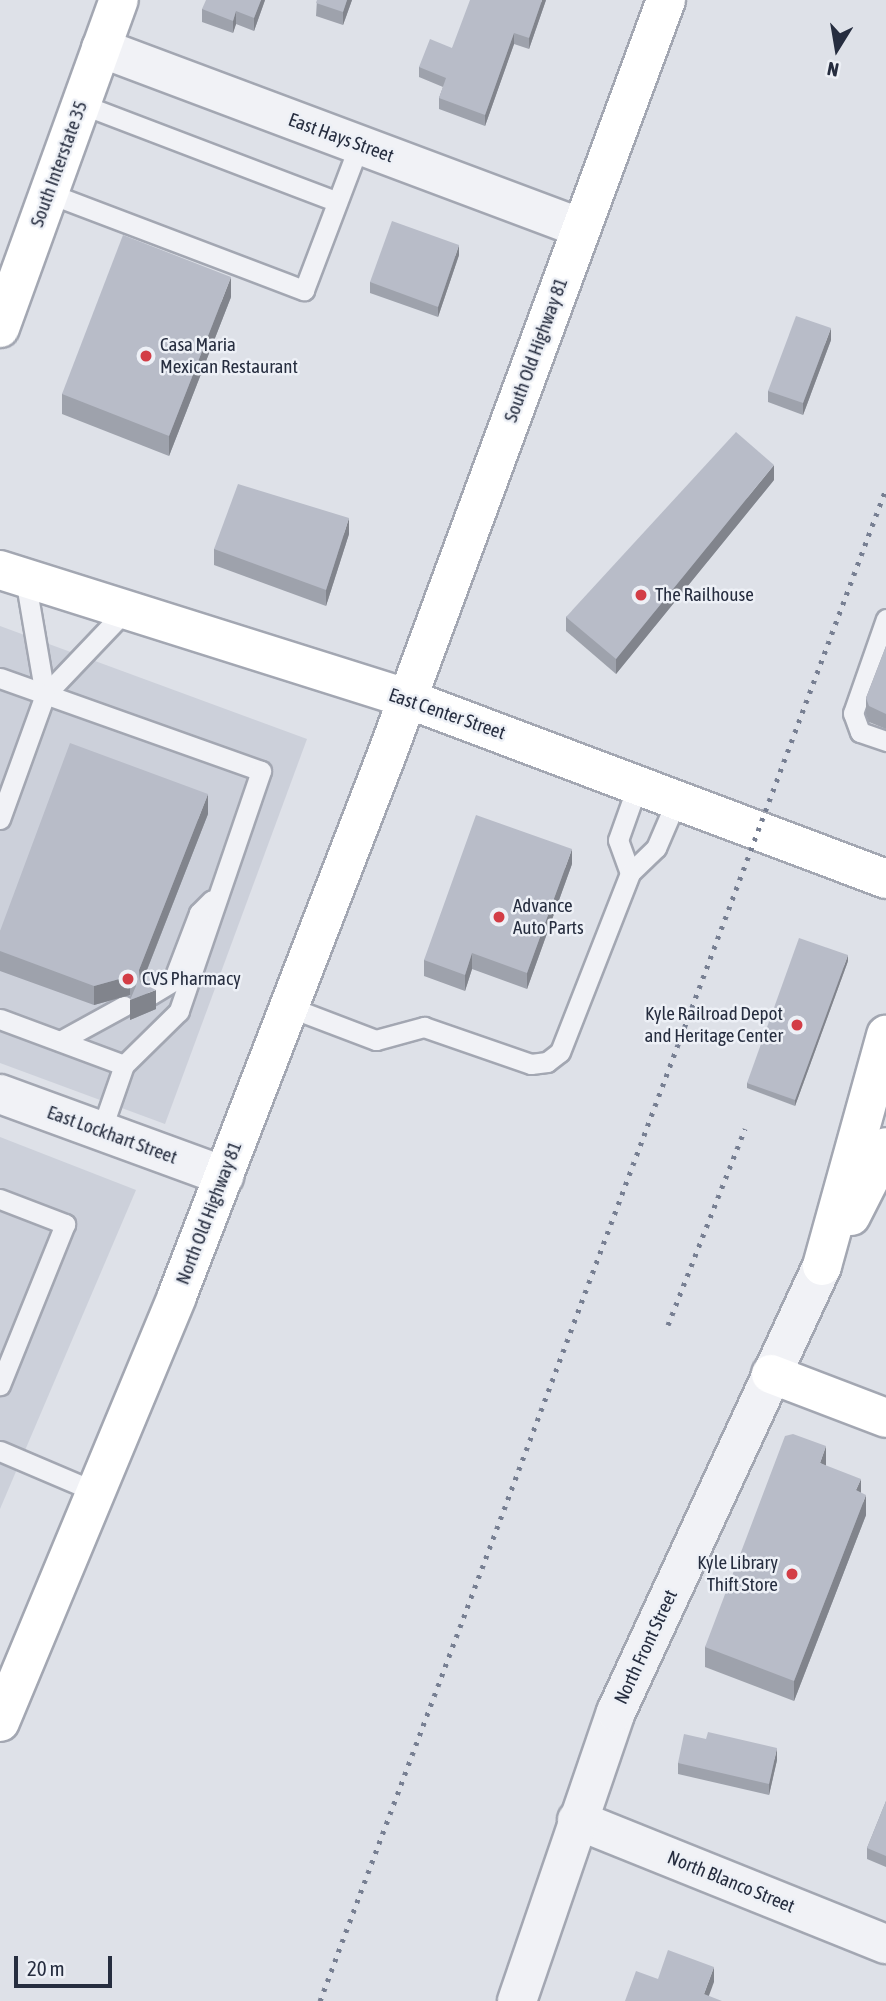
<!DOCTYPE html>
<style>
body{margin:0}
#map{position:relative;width:886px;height:2001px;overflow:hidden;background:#dee1e8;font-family:"Asap Condensed",sans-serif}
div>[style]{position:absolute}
.built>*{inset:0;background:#ccd0da}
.roads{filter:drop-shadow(2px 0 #a3a7b2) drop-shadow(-2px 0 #a3a7b2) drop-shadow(0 2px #a3a7b2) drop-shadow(0 -2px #a3a7b2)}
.lane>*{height:19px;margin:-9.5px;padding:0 9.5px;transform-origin:9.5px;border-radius:9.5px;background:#f1f2f6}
.street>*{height:38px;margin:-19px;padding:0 19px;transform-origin:19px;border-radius:19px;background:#f1f2f6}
.secondary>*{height:38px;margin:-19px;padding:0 19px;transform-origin:19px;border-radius:19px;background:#fff}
.rail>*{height:5px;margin-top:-2.5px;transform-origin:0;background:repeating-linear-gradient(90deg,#777f92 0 3.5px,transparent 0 10.5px)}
.wall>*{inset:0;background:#9ea2ac}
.shaded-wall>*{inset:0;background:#81848c}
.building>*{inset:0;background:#b8bcc8}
.dots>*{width:19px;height:19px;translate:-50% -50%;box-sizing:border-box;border:4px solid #edf0f6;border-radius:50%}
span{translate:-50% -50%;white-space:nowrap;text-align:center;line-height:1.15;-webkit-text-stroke:5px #edf0f6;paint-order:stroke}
.street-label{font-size:19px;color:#262d3f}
.poi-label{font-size:19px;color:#262d3f}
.left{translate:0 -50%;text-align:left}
.right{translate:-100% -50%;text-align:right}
.north{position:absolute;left:802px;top:14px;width:70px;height:70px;-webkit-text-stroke:5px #edf0f6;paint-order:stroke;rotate:191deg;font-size:19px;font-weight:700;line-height:28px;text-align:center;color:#262d3f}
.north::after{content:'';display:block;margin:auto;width:24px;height:32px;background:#262d3f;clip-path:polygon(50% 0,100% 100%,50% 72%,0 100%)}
.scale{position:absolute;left:14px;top:1956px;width:98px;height:32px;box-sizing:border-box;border:4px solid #262d3f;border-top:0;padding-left:9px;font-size:21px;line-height:24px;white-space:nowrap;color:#262d3f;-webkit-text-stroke:5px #edf0f6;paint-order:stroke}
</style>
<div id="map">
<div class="built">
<div style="clip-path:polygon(0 626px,307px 739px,165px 1124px,0 1063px)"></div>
<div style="clip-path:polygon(0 1137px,136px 1190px,0 1509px)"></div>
</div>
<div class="roads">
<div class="lane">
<div style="left:81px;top:104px;width:274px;rotate:20.9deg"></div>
<div style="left:48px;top:193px;width:274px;rotate:20.8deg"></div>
<div style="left:304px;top:290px;width:155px;rotate:-69.2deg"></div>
<div style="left:25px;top:578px;width:119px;rotate:80.3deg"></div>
<div style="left:45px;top:695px;width:117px;rotate:-46.4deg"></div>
<div style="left:886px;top:619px;width:100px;rotate:109.3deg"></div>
<div style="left:853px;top:713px;width:20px;rotate:70deg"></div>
<div style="left:860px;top:732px;width:28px;rotate:19deg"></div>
<div style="left:0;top:678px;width:277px;rotate:19.6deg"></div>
<div style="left:261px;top:771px;width:254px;rotate:108.9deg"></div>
<div style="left:179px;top:1011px;width:77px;rotate:135.5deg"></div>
<div style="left:124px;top:1065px;width:70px;rotate:109.2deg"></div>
<div style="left:0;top:819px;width:132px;rotate:-70.1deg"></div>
<div style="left:630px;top:873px;width:35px;rotate:-110deg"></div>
<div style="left:618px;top:840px;width:63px;rotate:-70.4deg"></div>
<div style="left:150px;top:995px;width:27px;rotate:-31deg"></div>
<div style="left:173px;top:981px;width:73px;rotate:-69.1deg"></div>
<div style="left:199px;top:913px;width:18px;rotate:-45deg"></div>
<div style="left:289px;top:1007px;width:93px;rotate:20.8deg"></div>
<div style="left:376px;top:1040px;width:50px;rotate:-15.2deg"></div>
<div style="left:424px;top:1027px;width:113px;rotate:19.1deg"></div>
<div style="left:531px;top:1064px;width:16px;rotate:-7deg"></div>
<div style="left:547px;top:1062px;width:16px;rotate:-38deg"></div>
<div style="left:560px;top:1052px;width:192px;rotate:-68.6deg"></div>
<div style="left:630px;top:873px;width:36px;rotate:-44deg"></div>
<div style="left:656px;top:848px;width:56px;rotate:-66.7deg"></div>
<div style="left:0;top:1019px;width:132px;rotate:20.4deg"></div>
<div style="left:60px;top:1041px;width:73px;rotate:-28.7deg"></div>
<div style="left:0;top:1199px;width:70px;rotate:21deg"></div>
<div style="left:65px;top:1224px;width:174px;rotate:112deg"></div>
<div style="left:0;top:1451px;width:104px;rotate:23.1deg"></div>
</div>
<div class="street">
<div style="left:101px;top:48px;width:513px;rotate:20.56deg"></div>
<div style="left:0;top:1094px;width:239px;rotate:20.1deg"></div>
<div style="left:577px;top:1820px;width:333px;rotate:21.9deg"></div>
<div style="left:517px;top:2001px;width:305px;rotate:-71.1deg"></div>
<div style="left:616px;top:1712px;width:491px;rotate:-65.2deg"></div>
</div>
<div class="secondary">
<div style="left:0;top:328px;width:349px;rotate:-70.1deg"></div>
<div style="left:0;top:570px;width:428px;rotate:17.5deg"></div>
<div style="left:408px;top:699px;width:511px;rotate:20.63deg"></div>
<div style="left:851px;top:1216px;width:77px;rotate:-63.1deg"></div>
<div style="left:822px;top:1266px;width:240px;rotate:-74.5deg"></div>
<div style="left:771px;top:1374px;width:123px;rotate:20.9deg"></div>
<div style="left:0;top:1722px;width:461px;rotate:-67.4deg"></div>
<div style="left:177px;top:1296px;width:581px;rotate:-68.82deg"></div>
<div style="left:387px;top:754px;width:804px;rotate:-69.69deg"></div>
</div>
</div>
<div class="rail">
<div style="left:668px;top:1325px;width:211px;rotate:-68.6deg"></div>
<div style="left:320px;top:2001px;width:1614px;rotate:-69.48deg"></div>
</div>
<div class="wall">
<div style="clip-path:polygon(265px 0,254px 31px,236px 24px,233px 33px,202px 22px,202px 9px)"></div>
<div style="clip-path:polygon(317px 0,352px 0,343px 25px,316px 16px)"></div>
<div style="clip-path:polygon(546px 0,529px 49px,514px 44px,485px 126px,439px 109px,439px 98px,443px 87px,419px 77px,419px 67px,452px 48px)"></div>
<div style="clip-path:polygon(459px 255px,438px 317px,370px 293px,370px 282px)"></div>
<div style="clip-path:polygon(231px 297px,169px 456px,62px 414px,62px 394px)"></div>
<div style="clip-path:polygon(831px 340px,803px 415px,768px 402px,768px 391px)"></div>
<div style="clip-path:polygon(774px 480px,616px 674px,566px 631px,566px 617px)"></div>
<div style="clip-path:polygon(349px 534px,326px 606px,214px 565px,214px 549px)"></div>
<div style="clip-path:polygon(886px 646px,886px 729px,869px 722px,866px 714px,866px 698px)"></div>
<div style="clip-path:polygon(208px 814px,142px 983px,156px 1009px,130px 1020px,131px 997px,130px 995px,94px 1005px,0 971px,0 931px)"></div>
<div style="clip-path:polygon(572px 864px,527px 989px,472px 969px,465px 991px,424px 976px,424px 960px)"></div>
<div style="clip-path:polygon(848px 961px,795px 1106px,747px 1088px,747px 1083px)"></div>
<div style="clip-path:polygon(826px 1466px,861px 1493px,866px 1515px,794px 1701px,705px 1667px,705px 1647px)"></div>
<div style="clip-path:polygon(706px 1739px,777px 1760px,769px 1795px,678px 1774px,678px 1763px)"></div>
<div style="clip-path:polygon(886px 1801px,886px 1867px,867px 1859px,867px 1848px)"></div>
</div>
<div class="shaded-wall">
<div style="clip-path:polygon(261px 0,265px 0,254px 31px,254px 18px)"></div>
<div style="clip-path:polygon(347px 0,352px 0,343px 25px,343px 12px)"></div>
<div style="clip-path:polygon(542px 0,546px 0,529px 49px,529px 38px)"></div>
<div style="clip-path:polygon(236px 11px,236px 24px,233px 33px,233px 21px)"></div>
<div style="clip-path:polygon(514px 33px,514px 44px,485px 126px,485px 115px)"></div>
<div style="clip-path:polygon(459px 245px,459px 255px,438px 317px,438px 307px)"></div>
<div style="clip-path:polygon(231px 277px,231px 297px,169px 456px,169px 436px)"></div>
<div style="clip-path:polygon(831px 328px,831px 340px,803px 415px,803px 403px)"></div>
<div style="clip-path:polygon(774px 465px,774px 480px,616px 674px,616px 659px)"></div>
<div style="clip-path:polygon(349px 518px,349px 534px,326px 606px,326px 590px)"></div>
<div style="clip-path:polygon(208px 794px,208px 814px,139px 990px,139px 970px)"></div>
<div style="clip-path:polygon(572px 849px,572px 864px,527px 989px,527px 973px)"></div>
<div style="clip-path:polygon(472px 953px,472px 969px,465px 991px,465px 975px)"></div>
<div style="clip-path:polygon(848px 955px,848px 961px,795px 1106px,795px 1100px)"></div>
<div style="clip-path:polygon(130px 976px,130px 995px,94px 1005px,94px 986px)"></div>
<div style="clip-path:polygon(156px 990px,156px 1009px,130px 1020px,130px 1000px)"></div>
<div style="clip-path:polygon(826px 1446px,826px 1466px,820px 1463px)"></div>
<div style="clip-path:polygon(861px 1479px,861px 1499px,856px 1490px)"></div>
<div style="clip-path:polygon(866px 1495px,866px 1515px,794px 1701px,794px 1681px)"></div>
<div style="clip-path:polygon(777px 1748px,777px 1760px,769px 1795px,769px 1784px)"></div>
<div style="clip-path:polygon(714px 1967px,714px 1982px,707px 2001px,704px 1994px)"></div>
</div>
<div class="building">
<div style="clip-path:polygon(206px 0,261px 0,254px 18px,236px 11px,233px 21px,202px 9px)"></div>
<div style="clip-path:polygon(317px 0,347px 0,343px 12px,316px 3px)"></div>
<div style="clip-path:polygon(470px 0,542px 0,529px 38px,514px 33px,485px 115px,439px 98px,446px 78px,419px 67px,430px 39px,452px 48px)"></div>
<div style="clip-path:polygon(392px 221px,459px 245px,438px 307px,370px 282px)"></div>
<div style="clip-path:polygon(123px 235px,231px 277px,169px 436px,62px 394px)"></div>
<div style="clip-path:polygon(796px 316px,831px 328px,803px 403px,768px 391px)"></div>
<div style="clip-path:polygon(736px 432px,774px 465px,616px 659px,566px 617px)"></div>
<div style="clip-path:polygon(238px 484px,349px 518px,326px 590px,214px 549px)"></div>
<div style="clip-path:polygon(886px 646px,886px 714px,869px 706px,866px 698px)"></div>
<div style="clip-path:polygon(70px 743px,208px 794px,139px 970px,140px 982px,156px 990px,130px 1000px,136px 986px,130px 976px,94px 986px,0 951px,0 931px)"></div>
<div style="clip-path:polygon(476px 815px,572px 849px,527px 973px,472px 953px,465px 975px,424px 960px)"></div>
<div style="clip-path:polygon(799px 938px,848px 955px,795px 1100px,747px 1083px)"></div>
<div style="clip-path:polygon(793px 1434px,826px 1446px,820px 1463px,861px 1479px,856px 1490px,866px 1495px,794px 1681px,705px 1647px,785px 1436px)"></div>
<div style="clip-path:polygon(708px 1732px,777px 1748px,769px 1784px,678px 1763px,684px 1734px,706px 1739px)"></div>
<div style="clip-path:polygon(886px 1801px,886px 1856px,867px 1848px)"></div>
<div style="clip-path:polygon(668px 1950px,714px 1967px,704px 1994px,722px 2001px,625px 2001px,636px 1971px,658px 1979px)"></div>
</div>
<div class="dots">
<div style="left:146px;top:356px;background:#d33d46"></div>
<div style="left:641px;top:595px;background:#d33d46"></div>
<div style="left:499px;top:917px;background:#d33d46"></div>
<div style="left:128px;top:979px;background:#d33d46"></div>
<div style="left:797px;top:1025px;background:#d33d46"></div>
<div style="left:792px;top:1574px;background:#d33d46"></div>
</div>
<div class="street-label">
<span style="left:341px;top:138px;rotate:20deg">East Hays Street</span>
<span style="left:59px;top:164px;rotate:-70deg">South Interstate 35</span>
<span style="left:536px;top:350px;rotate:-70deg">South Old Highway 81</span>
<span style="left:447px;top:714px;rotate:19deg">East Center Street</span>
<span style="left:112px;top:1135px;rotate:20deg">East Lockhart Street</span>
<span style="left:209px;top:1213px;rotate:-69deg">North Old Highway 81</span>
<span style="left:646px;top:1647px;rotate:-65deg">North Front Street</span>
<span style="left:731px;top:1882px;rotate:22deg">North Blanco Street</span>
</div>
<div class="poi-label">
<span class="left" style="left:160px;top:356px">Casa Maria<br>Mexican Restaurant</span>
<span class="left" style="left:655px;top:595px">The Railhouse</span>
<span class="left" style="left:513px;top:917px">Advance<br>Auto Parts</span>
<span class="left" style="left:142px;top:979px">CVS Pharmacy</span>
<span class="right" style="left:783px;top:1025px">Kyle Railroad Depot<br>and Heritage Center</span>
<span class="right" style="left:778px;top:1574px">Kyle Library<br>Thift Store</span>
</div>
<div class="north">N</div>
<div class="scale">20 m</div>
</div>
